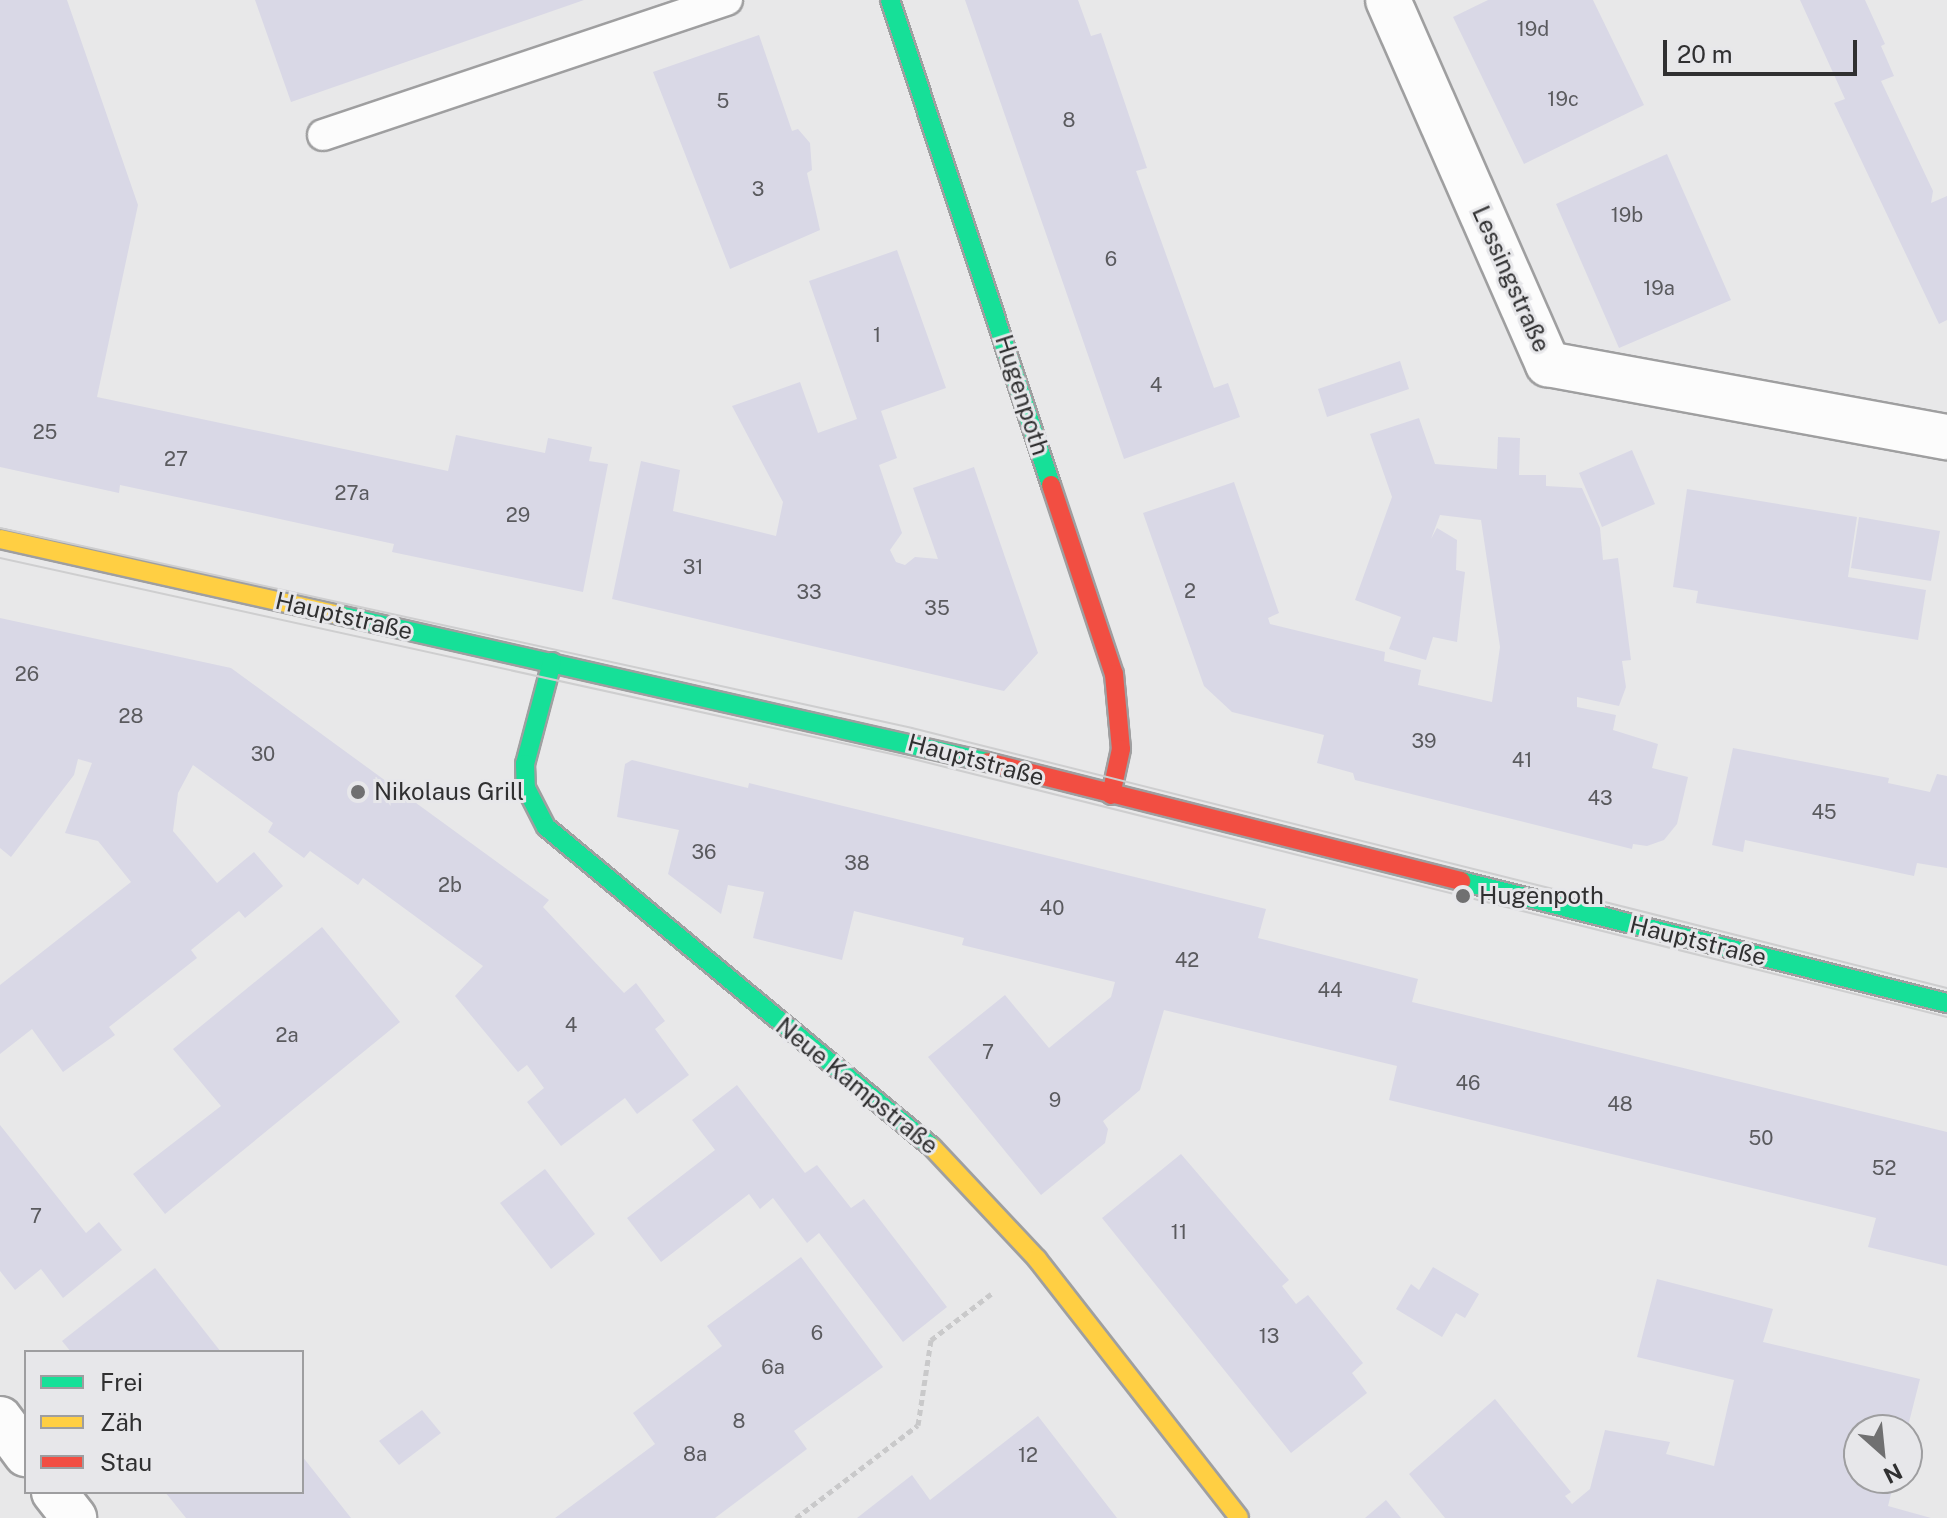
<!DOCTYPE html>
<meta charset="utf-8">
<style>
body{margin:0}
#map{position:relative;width:1947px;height:1518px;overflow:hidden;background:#e8e8e9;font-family:"Public Sans",sans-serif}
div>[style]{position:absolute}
.building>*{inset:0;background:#d9d8e6}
.path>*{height:5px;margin-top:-2.5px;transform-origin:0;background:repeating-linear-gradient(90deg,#c9c9ca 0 6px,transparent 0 10px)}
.roads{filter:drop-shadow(2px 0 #9f9fa0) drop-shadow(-2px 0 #9f9fa0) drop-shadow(0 2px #9f9fa0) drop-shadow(0 -2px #9f9fa0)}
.lane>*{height:30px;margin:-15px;padding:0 15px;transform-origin:15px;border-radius:15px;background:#fcfcfc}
.street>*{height:44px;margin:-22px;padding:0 22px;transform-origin:22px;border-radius:22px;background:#fcfcfc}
.fast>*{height:18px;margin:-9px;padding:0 9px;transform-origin:9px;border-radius:9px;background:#16e098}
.slow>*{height:18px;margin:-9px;padding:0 9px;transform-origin:9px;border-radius:9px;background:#ffcf43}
.jam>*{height:18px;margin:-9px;padding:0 9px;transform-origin:9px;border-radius:9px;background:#f24e42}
.tram>*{height:2px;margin:-1px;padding:0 1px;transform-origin:1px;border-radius:1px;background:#cececf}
.dots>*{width:22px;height:22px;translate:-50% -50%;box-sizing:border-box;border:4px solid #e7e7ea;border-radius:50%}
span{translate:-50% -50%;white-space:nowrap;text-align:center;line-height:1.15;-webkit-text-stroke:6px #e7e7ea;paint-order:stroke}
.number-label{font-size:20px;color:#5a5a5e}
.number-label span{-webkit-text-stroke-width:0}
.street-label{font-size:24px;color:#303031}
.poi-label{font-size:24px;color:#303031}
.left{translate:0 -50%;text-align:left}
.legend{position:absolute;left:24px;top:1350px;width:280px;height:144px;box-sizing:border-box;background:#e7e7ea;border:2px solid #9e9ea0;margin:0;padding:10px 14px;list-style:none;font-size:24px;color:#303031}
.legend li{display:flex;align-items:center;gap:16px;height:40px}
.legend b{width:40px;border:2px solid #9e9ea0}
.north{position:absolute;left:1843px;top:1414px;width:80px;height:80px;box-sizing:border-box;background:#e7e7ea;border:2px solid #9e9ea0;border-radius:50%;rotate:153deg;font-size:22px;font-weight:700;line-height:32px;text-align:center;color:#303031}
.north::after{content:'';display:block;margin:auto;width:28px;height:36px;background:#707071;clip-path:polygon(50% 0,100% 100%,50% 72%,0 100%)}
.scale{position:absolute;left:1663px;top:40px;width:194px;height:36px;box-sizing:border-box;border:4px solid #303031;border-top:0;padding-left:10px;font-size:24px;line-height:28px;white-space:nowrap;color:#303031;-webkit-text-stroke:6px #e7e7ea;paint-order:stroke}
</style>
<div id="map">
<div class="building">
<div style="clip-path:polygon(0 0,67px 0,138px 205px,97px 397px,448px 471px,456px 435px,545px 453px,548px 438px,592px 447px,589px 461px,608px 464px,583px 592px,392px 552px,394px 544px,257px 514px,120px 485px,119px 493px,0 467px)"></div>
<div style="clip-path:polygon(255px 0,584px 0,291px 102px)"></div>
<div style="clip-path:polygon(965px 0,1078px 0,1091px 36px,1101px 33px,1147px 168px,1136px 171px,1214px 388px,1228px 383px,1240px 417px,1124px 459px)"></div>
<div style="clip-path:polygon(1488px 0,1593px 0,1644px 105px,1524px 164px,1453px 17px)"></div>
<div style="clip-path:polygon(1800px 0,1865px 0,1885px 44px,1881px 46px,1894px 76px,1881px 81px,1933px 191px,1931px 203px,1947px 196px,1947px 320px,1939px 324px,1834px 103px,1845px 99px)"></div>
<div style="clip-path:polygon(759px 35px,792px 131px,798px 129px,810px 143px,812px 170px,807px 173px,820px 230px,730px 269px,653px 72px)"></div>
<div style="clip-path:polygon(1667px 154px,1731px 300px,1619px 348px,1556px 204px)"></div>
<div style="clip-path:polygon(897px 250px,946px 388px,881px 411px,897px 458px,879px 465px,902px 533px,890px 550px,896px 562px,905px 565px,915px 557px,938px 559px,913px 488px,974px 467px,1038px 653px,1004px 691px,612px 599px,641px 461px,680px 470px,673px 511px,776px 536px,783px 502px,732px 406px,800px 382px,818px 433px,857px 419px,809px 281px)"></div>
<div style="clip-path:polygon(1400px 361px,1409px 389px,1327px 417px,1318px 389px)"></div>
<div style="clip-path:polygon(1419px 418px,1435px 464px,1497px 469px,1498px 437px,1520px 438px,1519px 475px,1546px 475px,1546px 486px,1582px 488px,1600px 528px,1603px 560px,1618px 558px,1631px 660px,1622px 661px,1626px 687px,1619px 706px,1577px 697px,1577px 707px,1616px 715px,1613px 730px,1658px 744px,1652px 768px,1688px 777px,1677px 824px,1664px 840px,1647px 846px,1633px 844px,1632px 849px,1355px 780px,1353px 773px,1317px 763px,1324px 735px,1232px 712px,1204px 686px,1143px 513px,1234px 482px,1279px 613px,1268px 618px,1270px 624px,1385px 652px,1384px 661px,1421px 670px,1418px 685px,1492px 702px,1500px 647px,1481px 520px,1440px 515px,1431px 539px,1437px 528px,1457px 540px,1456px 570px,1465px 572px,1457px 642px,1433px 637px,1426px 660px,1389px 649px,1401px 617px,1355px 600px,1392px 497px,1370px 434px)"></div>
<div style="clip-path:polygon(1632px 450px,1655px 504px,1602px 527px,1579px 473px)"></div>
<div style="clip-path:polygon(1687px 489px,1857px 517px,1848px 577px,1926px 590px,1918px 640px,1696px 603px,1698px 591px,1673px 587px)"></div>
<div style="clip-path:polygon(1859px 517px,1940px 531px,1931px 581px,1851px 568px)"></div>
<div style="clip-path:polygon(0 618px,231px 668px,549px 900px,543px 907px,624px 993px,636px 983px,665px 1021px,655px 1029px,689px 1075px,637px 1114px,625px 1098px,561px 1146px,527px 1102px,544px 1088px,527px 1065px,518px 1072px,455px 996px,483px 966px,363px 878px,358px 885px,310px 851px,304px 858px,268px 832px,273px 823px,193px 765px,178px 793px,173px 831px,217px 883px,254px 852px,283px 886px,245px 918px,239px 911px,191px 950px,197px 958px,109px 1027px,115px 1035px,63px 1072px,32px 1029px,0 1054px,0 985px,131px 882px,98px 841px,65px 833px,92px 763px,78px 759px,74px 775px,11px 857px,0 848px)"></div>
<div style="clip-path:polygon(1733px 748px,1889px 778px,1888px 783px,1930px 792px,1937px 774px,1947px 776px,1947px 868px,1917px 863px,1914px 876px,1745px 840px,1743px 852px,1712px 845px)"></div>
<div style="clip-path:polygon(632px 760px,748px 788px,749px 783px,1266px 909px,1258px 938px,1418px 979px,1412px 1002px,1947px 1132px,1947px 1266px,1868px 1247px,1876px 1218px,1389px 1100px,1397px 1066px,1164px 1010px,1140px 1090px,1103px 1121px,1108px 1129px,1105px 1143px,1041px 1195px,928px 1057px,1005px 995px,1049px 1048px,1111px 997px,1115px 982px,962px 945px,964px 938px,854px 911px,842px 960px,753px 938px,764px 892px,728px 885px,721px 914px,668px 874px,679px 830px,617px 817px,625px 764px)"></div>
<div style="clip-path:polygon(322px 927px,400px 1022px,165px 1214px,133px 1174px,221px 1106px,173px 1049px)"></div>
<div style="clip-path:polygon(737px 1085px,805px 1173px,817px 1165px,851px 1208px,864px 1199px,947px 1307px,903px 1342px,819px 1233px,807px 1243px,773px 1198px,760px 1209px,749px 1194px,661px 1262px,627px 1218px,715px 1150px,692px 1120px)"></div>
<div style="clip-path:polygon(0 1125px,86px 1233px,99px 1222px,122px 1250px,63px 1298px,41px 1269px,15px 1290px,0 1271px)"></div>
<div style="clip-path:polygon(1181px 1154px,1289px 1280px,1282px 1286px,1296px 1304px,1308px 1295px,1363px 1363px,1352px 1373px,1367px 1393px,1291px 1453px,1102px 1218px)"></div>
<div style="clip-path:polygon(545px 1169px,595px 1234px,551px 1269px,500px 1203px)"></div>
<div style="clip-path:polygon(801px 1257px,883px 1367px,794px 1431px,807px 1449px,715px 1518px,555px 1518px,655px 1444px,633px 1413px,722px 1346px,707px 1326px)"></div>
<div style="clip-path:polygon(1433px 1267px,1479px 1294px,1465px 1318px,1456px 1313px,1442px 1337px,1396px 1309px,1411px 1284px,1419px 1290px)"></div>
<div style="clip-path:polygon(155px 1268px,221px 1352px,71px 1352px,62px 1341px)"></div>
<div style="clip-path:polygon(1657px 1279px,1773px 1309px,1763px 1342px,1920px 1379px,1907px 1430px,1859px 1430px,1859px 1478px,1895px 1478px,1888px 1506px,1931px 1518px,1445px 1518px,1409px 1474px,1495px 1399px,1571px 1492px,1565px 1496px,1572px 1504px,1590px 1489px,1605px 1430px,1670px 1442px,1666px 1454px,1714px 1466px,1734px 1380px,1637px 1357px)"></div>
<div style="clip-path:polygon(422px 1410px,441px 1433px,399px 1465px,379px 1441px)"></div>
<div style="clip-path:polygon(1038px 1416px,1117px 1518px,857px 1518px,912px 1475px,930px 1500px)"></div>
<div style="clip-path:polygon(302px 1456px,351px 1518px,186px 1518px,165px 1492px,302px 1492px)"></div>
<div style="clip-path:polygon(1386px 1500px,1401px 1518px,1365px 1518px)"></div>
</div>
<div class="path">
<div style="left:796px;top:1518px;width:153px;rotate:-37.3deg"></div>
<div style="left:918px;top:1425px;width:86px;rotate:-81.3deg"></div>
<div style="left:931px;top:1340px;width:76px;rotate:-37.5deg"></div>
</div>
<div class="roads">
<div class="lane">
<div style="left:323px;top:135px;width:426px;rotate:-18.5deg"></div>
</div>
<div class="street">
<div style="left:1388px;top:0;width:398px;rotate:66.3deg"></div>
<div style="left:1548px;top:364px;width:406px;rotate:10.4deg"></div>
<div style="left:0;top:1419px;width:44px;rotate:53.4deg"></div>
<div style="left:54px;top:1492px;width:33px;rotate:52deg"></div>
</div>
<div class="fast">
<div style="left:890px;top:0;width:511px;rotate:71.64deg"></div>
<div style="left:339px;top:615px;width:664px;rotate:12.78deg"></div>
<div style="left:552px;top:662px;width:106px;rotate:104.8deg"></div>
<div style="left:525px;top:764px;width:24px;rotate:88deg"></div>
<div style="left:526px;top:788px;width:44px;rotate:62.9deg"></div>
<div style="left:546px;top:827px;width:501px;rotate:39.66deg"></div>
<div style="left:1461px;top:881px;width:501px;rotate:14.09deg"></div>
</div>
<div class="slow">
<div style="left:0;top:539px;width:347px;rotate:12.6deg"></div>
<div style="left:932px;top:1147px;width:154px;rotate:46.8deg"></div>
<div style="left:1037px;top:1259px;width:328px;rotate:52deg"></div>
</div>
<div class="jam">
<div style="left:1051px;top:485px;width:199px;rotate:71.6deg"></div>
<div style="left:1114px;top:674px;width:75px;rotate:84.7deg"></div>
<div style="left:1121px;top:749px;width:47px;rotate:102.3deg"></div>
<div style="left:987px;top:762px;width:489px;rotate:14.1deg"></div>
</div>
</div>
<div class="tram">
<div style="left:0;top:528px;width:934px;rotate:12.37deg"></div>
<div style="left:912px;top:728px;width:1067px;rotate:14.1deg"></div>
<div style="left:0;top:558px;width:927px;rotate:12.4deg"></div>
<div style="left:905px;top:757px;width:1074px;rotate:14.01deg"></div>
</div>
<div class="dots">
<div style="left:358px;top:792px;background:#707071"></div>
<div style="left:1463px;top:896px;background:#707071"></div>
</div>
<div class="number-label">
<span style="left:1533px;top:29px">19d</span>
<span style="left:1563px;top:99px">19c</span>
<span style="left:723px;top:101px">5</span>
<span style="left:1069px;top:120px">8</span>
<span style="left:758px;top:189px">3</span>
<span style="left:1627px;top:215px">19b</span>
<span style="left:1111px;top:259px">6</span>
<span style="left:1659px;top:288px">19a</span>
<span style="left:877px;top:335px">1</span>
<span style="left:1156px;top:385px">4</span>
<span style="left:45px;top:432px">25</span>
<span style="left:176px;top:459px">27</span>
<span style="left:352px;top:493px">27a</span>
<span style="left:518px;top:515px">29</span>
<span style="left:693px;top:567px">31</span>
<span style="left:1190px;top:591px">2</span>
<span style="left:809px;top:592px">33</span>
<span style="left:937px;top:608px">35</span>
<span style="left:27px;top:674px">26</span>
<span style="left:131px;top:716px">28</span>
<span style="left:1424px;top:741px">39</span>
<span style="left:263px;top:754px">30</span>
<span style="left:1522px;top:760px">41</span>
<span style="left:1600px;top:798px">43</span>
<span style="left:1824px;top:812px">45</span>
<span style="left:704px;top:852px">36</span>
<span style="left:857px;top:863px">38</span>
<span style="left:450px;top:885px">2b</span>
<span style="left:1052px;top:908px">40</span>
<span style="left:1187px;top:960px">42</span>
<span style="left:1330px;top:990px">44</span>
<span style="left:571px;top:1025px">4</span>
<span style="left:287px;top:1035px">2a</span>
<span style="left:988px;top:1052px">7</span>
<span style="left:1468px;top:1083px">46</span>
<span style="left:1055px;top:1100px">9</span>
<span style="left:1620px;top:1104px">48</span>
<span style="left:1761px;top:1138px">50</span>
<span style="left:1884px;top:1168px">52</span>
<span style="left:36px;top:1216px">7</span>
<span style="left:1179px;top:1232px">11</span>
<span style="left:817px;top:1333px">6</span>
<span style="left:1269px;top:1336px">13</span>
<span style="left:773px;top:1367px">6a</span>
<span style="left:739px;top:1421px">8</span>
<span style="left:695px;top:1454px">8a</span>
<span style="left:1028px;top:1455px">12</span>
</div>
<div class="street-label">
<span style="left:1511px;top:279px;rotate:66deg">Lessingstraße</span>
<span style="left:1022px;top:395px;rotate:72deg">Hugenpoth</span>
<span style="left:344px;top:616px;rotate:13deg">Hauptstraße</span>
<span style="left:976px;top:760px;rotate:15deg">Hauptstraße</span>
<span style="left:1698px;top:941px;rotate:14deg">Hauptstraße</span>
<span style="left:857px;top:1086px;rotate:39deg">Neue Kampstraße</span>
</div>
<div class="poi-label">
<span class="left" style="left:374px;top:792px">Nikolaus Grill</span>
<span class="left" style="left:1479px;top:896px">Hugenpoth</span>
</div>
<ul class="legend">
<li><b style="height:10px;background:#16e098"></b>Frei</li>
<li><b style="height:10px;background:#ffcf43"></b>Zäh</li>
<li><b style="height:10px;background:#f24e42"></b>Stau</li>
</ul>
<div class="north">N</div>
<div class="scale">20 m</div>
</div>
